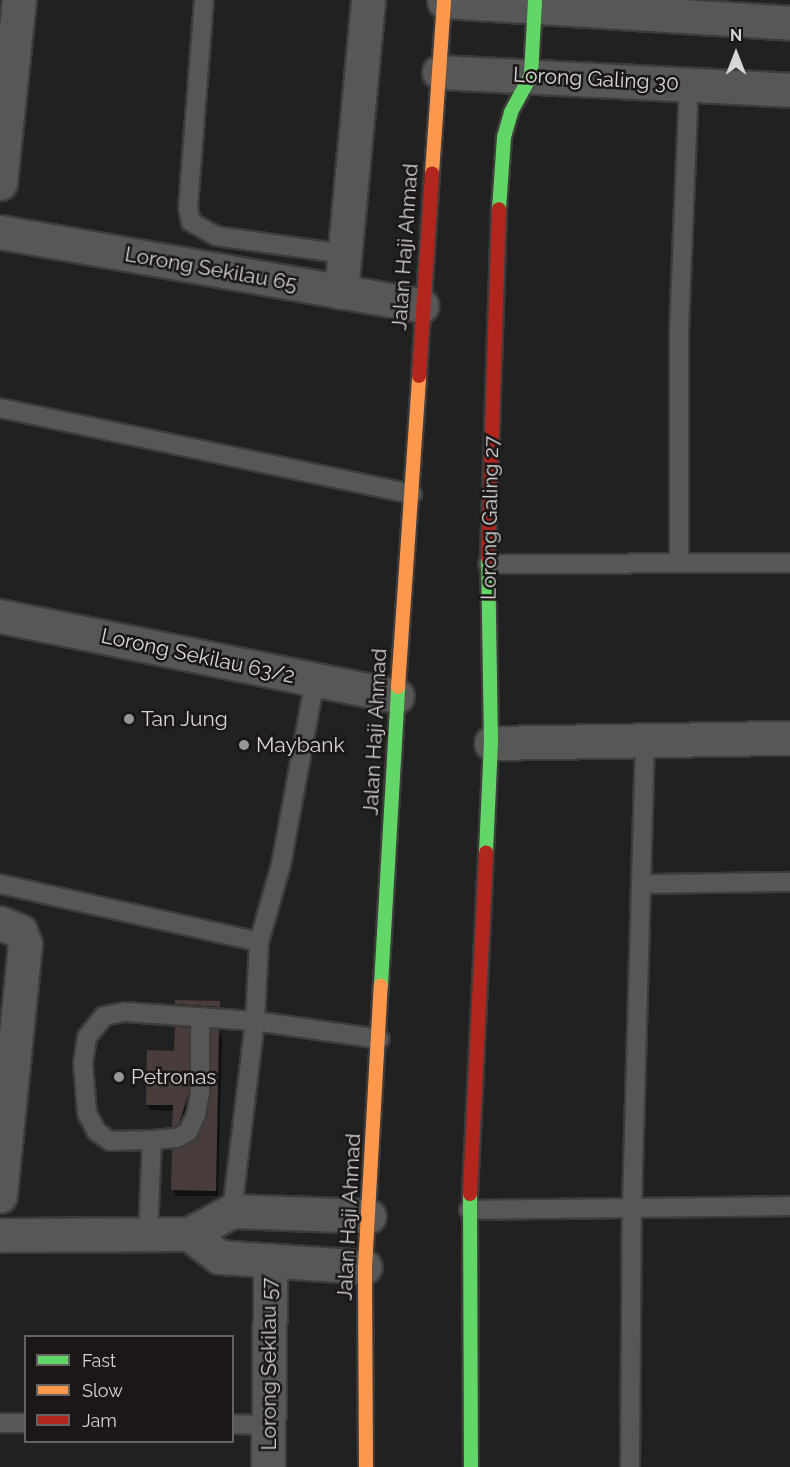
<!DOCTYPE html>
<style>
body{margin:0}
#map{position:relative;width:790px;height:1467px;overflow:hidden;background:#222121;font-family:Raleway,sans-serif}
div>[style]{position:absolute}
.shadow>*{inset:0;background:#0007}
.building>*{inset:0;background:#483d3a}
.roads{filter:drop-shadow(2px 0 #3d3b3b) drop-shadow(-2px 0 #3d3b3b) drop-shadow(0 2px #3d3b3b) drop-shadow(0 -2px #3d3b3b)}
.lane>*{height:18px;margin:-9px;padding:0 9px;transform-origin:9px;border-radius:9px;background:#585757}
.street>*{height:33px;margin:-16.5px;padding:0 16.5px;transform-origin:16.5px;border-radius:16.5px;background:#585757}
.fast>*{height:14px;margin:-7px;padding:0 7px;transform-origin:7px;border-radius:7px;background:#63d668}
.slow>*{height:14px;margin:-7px;padding:0 7px;transform-origin:7px;border-radius:7px;background:#ff974d}
.jam>*{height:14px;margin:-7px;padding:0 7px;transform-origin:7px;border-radius:7px;background:#b3261e}
.dots>*{width:16px;height:16px;translate:-50% -50%;box-sizing:border-box;border:3px solid #1a1716;border-radius:50%}
span{translate:-50% -50%;white-space:nowrap;text-align:center;line-height:1.15;-webkit-text-stroke:5px #1a1716;paint-order:stroke}
.street-label{font-size:21px;color:#d7d5d5}
.poi-label{font-size:21px;color:#d7d5d5}
.left{translate:0 -50%;text-align:left}
.legend{position:absolute;left:24px;top:1335px;width:210px;height:108px;box-sizing:border-box;background:#1a1716;border:2px solid #666362;margin:0;padding:8px 10px;list-style:none;font-size:18px;color:#d7d5d5}
.legend li{display:flex;align-items:center;gap:12px;height:30px}
.legend b{width:30px;border:2px solid #666362}
.north{position:absolute;left:706px;top:24px;width:60px;height:60px;-webkit-text-stroke:4px #1a1716;paint-order:stroke;rotate:0deg;font-size:16px;font-weight:700;line-height:24px;text-align:center;color:#d7d5d5}
.north::after{content:'';display:block;margin:auto;width:21px;height:27px;background:#d7d5d5;clip-path:polygon(50% 0,100% 100%,50% 72%,0 100%)}
</style>
<div id="map">
<div class="shadow">
<div style="clip-path:polygon(219px 1003px,222px 1013px,180px 1010px,177px 1004px)"></div>
<div style="clip-path:polygon(188px 1029px,191px 1035px,191px 1099px,182px 1130px,177px 1132px,174px 1111px,151px 1110px,147px 1105px)"></div>
<div style="clip-path:polygon(218px 1031px,222px 1037px,218px 1196px,176px 1196px,173px 1190px,208px 1118px)"></div>
</div>
<div class="building">
<div style="clip-path:polygon(175px 1000px,220px 1001px,220px 1007px,175px 1004px)"></div>
<div style="clip-path:polygon(175px 1027px,189px 1028px,189px 1092px,179px 1124px,172px 1127px,173px 1105px,146px 1105px,147px 1050px,174px 1051px)"></div>
<div style="clip-path:polygon(211px 1029px,219px 1030px,216px 1191px,171px 1190px,172px 1150px,194px 1141px,207px 1117px,211px 1093px)"></div>
</div>
<div class="roads">
<div class="lane">
<div style="left:204px;top:0;width:209px;rotate:94.4deg"></div>
<div style="left:188px;top:208px;width:14px;rotate:78deg"></div>
<div style="left:191px;top:222px;width:29px;rotate:29deg"></div>
<div style="left:216px;top:236px;width:129px;rotate:8deg"></div>
<div style="left:0;top:408px;width:421px;rotate:11.8deg"></div>
<div style="left:679px;top:563px;width:232px;rotate:-90deg"></div>
<div style="left:679px;top:331px;width:247px;rotate:-87.7deg"></div>
<div style="left:488px;top:564px;width:302px;rotate:-0.2deg"></div>
<div style="left:0;top:884px;width:265px;rotate:12.6deg"></div>
<div style="left:259px;top:942px;width:80px;rotate:-74.1deg"></div>
<div style="left:281px;top:865px;width:188px;rotate:-79.6deg"></div>
<div style="left:643px;top:884px;width:147px;rotate:-0.8deg"></div>
<div style="left:152px;top:1140px;width:25px;rotate:-5deg"></div>
<div style="left:177px;top:1138px;width:13px;rotate:-29deg"></div>
<div style="left:188px;top:1132px;width:19px;rotate:-65deg"></div>
<div style="left:196px;top:1115px;width:22px;rotate:-80deg"></div>
<div style="left:200px;top:1093px;width:76px;rotate:-90deg"></div>
<div style="left:469px;top:1210px;width:321px;rotate:-0.7deg"></div>
<div style="left:232px;top:1211px;width:191px;rotate:-83.1deg"></div>
<div style="left:255px;top:1021px;width:126px;rotate:8.2deg"></div>
<div style="left:148px;top:1234px;width:94px;rotate:-87.6deg"></div>
<div style="left:152px;top:1140px;width:42px;rotate:178.6deg"></div>
<div style="left:110px;top:1141px;width:16px;rotate:-145deg"></div>
<div style="left:97px;top:1132px;width:21px;rotate:-118deg"></div>
<div style="left:87px;top:1113px;width:50px;rotate:-94.6deg"></div>
<div style="left:83px;top:1063px;width:26px;rotate:-81deg"></div>
<div style="left:87px;top:1037px;width:27px;rotate:-51deg"></div>
<div style="left:104px;top:1016px;width:21px;rotate:-11deg"></div>
<div style="left:125px;top:1012px;width:130px;rotate:4deg"></div>
<div style="left:255px;top:1021px;width:79px;rotate:-87.1deg"></div>
<div style="left:0;top:1423px;width:26px"></div>
<div style="left:232px;top:1424px;width:36px;rotate:2deg"></div>
<div style="left:630px;top:1467px;width:261px;rotate:-89.6deg"></div>
<div style="left:632px;top:1206px;width:465px;rotate:-88.4deg"></div>
</div>
<div class="street">
<div style="left:444px;top:1px;width:347px;rotate:3.6deg"></div>
<div style="left:439px;top:72px;width:351px;rotate:2.9deg"></div>
<div style="left:0;top:183px;width:184px;rotate:-84.1deg"></div>
<div style="left:0;top:232px;width:428px;rotate:9.9deg"></div>
<div style="left:341px;top:292px;width:293px;rotate:-84.7deg"></div>
<div style="left:0;top:616px;width:405px;rotate:11.4deg"></div>
<div style="left:491px;top:743px;width:299px;rotate:-1deg"></div>
<div style="left:0;top:923px;width:22px;rotate:22deg"></div>
<div style="left:20px;top:931px;width:14px;rotate:69deg"></div>
<div style="left:25px;top:944px;width:253px;rotate:95.7deg"></div>
<div style="left:189px;top:1234px;width:38px;rotate:37deg"></div>
<div style="left:219px;top:1257px;width:146px;rotate:3.9deg"></div>
<div style="left:0;top:1235px;width:189px;rotate:-0.3deg"></div>
<div style="left:189px;top:1234px;width:49px;rotate:-28.1deg"></div>
<div style="left:232px;top:1211px;width:137px;rotate:2.1deg"></div>
<div style="left:268px;top:1467px;width:206px;rotate:-89.4deg"></div>
</div>
<div class="fast">
<div style="left:499px;top:209px;width:72px;rotate:-86deg"></div>
<div style="left:504px;top:137px;width:26px;rotate:-74deg"></div>
<div style="left:511px;top:112px;width:42px;rotate:-61.6deg"></div>
<div style="left:531px;top:75px;width:75px;rotate:-86.9deg"></div>
<div style="left:486px;top:852px;width:109px;rotate:-87.4deg"></div>
<div style="left:491px;top:743px;width:185px;rotate:-90.9deg"></div>
<div style="left:381px;top:985px;width:298px;rotate:-86.7deg"></div>
<div style="left:470px;top:1194px;width:273px;rotate:89.8deg"></div>
</div>
<div class="slow">
<div style="left:432px;top:173px;width:173px;rotate:-86deg"></div>
<div style="left:398px;top:687px;width:312px;rotate:-86.1deg"></div>
<div style="left:366px;top:1467px;width:200px;rotate:-90.3deg"></div>
<div style="left:365px;top:1267px;width:282px;rotate:-86.8deg"></div>
</div>
<div class="jam">
<div style="left:419px;top:376px;width:203px;rotate:-86.3deg"></div>
<div style="left:488px;top:558px;width:349px;rotate:-88.2deg"></div>
<div style="left:470px;top:1194px;width:342px;rotate:-87.3deg"></div>
</div>
</div>
<div class="dots">
<div style="left:129px;top:719px;background:#989696"></div>
<div style="left:244px;top:745px;background:#989696"></div>
<div style="left:119px;top:1077px;background:#989696"></div>
</div>
<div class="street-label">
<span style="left:596px;top:79px;rotate:3deg">Lorong Galing 30</span>
<span style="left:405px;top:247px;rotate:-86deg">Jalan Haji Ahmad</span>
<span style="left:211px;top:269px;rotate:10deg">Lorong Sekilau 65</span>
<span style="left:490px;top:518px;rotate:-89deg">Lorong Galing 27</span>
<span style="left:198px;top:656px;rotate:12deg">Lorong Sekilau 63/2</span>
<span style="left:375px;top:732px;rotate:-87deg">Jalan Haji Ahmad</span>
<span style="left:349px;top:1217px;rotate:-87deg">Jalan Haji Ahmad</span>
<span style="left:269px;top:1364px;rotate:-90deg">Lorong Sekilau 57</span>
</div>
<div class="poi-label">
<span class="left" style="left:141px;top:719px">Tan Jung</span>
<span class="left" style="left:256px;top:745px">Maybank</span>
<span class="left" style="left:131px;top:1077px">Petronas</span>
</div>
<ul class="legend">
<li><b style="height:8px;background:#63d668"></b>Fast</li>
<li><b style="height:8px;background:#ff974d"></b>Slow</li>
<li><b style="height:8px;background:#b3261e"></b>Jam</li>
</ul>
<div class="north">N</div>
</div>
